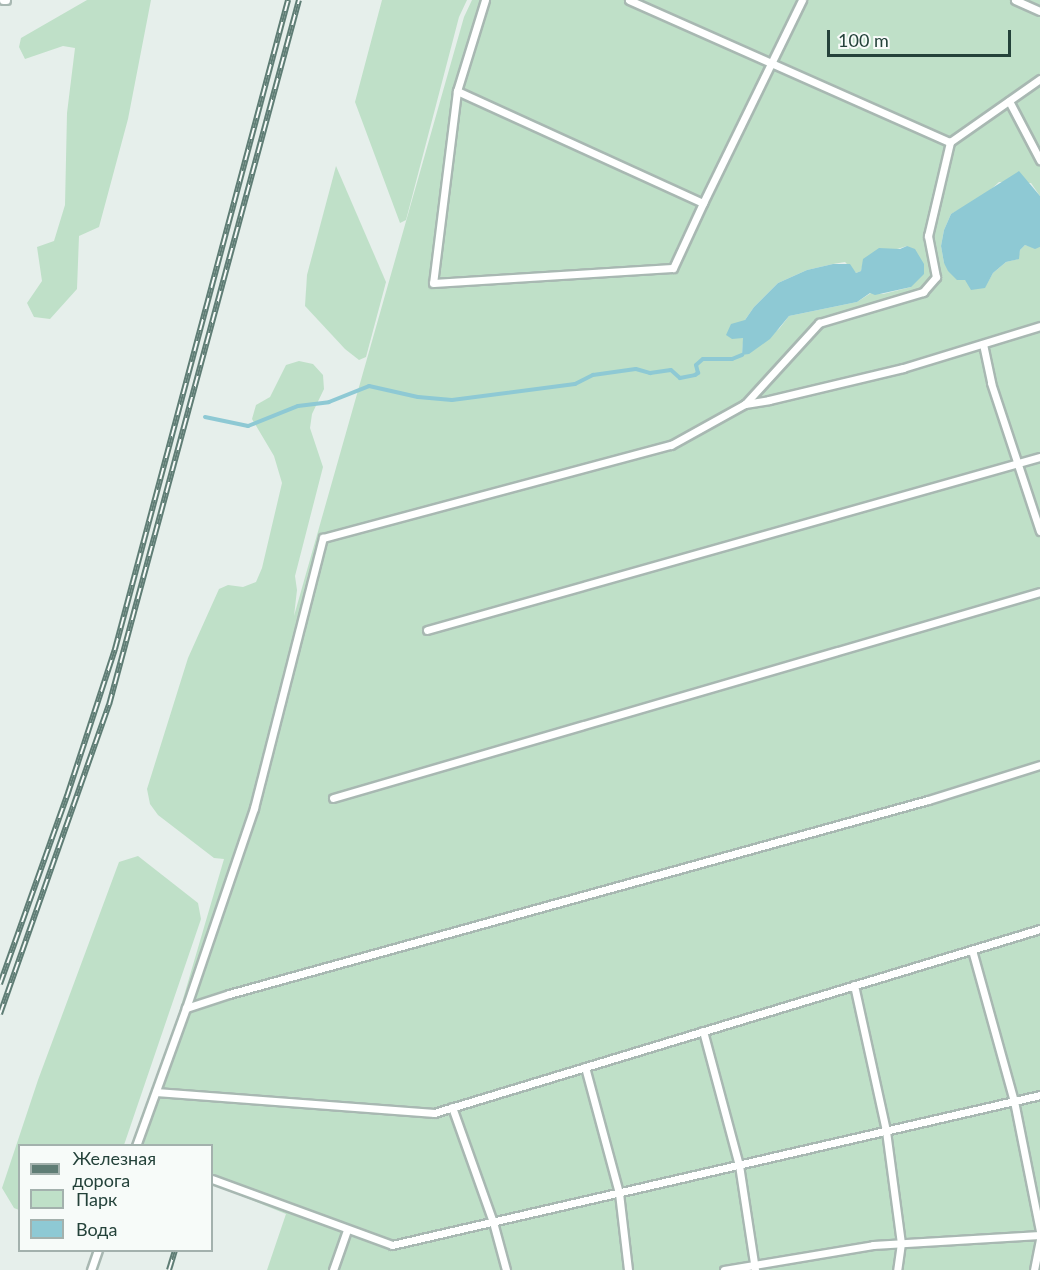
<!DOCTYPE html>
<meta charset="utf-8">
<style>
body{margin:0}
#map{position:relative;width:1040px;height:1270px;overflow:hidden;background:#e6efeb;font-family:Lato,sans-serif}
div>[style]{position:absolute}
.green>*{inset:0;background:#bfe0c8}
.water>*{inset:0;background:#8ec9d4}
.stream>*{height:4px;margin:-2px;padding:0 2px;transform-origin:2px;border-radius:2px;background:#8ec9d4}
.roads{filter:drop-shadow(2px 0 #a8b8b2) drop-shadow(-2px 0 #a8b8b2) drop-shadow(0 2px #a8b8b2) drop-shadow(0 -2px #a8b8b2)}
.service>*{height:7px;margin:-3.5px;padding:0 3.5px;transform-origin:3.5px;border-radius:3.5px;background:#fff}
.rail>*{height:6px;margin-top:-3px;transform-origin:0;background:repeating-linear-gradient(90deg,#f7fbf9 0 11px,#5f7d75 0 22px);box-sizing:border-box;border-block:2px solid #5f7d75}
span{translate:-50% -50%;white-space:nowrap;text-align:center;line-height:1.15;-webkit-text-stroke:6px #f7fbf9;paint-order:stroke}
.legend{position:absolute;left:18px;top:1144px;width:195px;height:108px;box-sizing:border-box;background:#f7fbf9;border:2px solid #a3b1ad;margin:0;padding:8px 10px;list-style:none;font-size:18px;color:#24423a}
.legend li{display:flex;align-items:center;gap:12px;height:30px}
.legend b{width:30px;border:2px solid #a3b1ad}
.scale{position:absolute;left:827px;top:30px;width:184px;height:27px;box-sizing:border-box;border:3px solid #24423a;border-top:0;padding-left:8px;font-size:18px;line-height:21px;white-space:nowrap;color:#24423a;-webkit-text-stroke:4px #f7fbf9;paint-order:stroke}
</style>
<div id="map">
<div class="green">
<div style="clip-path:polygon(87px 0,151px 0,128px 119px,99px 227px,79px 236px,77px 289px,50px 319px,34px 317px,27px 303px,42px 281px,37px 247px,54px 241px,65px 205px,67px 113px,75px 48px,63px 46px,25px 59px,19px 47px,21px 38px)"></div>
<div style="clip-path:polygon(382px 0,467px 0,459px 17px,406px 220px,400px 223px,355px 102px)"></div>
<div style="clip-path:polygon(evenodd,472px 0,1040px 0,1040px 196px,1031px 183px,999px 182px,985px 195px,951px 214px,944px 230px,941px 246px,944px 263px,965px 280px,985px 287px,993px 273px,1006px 262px,1018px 259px,1020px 250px,1025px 245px,1035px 248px,1040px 247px,1040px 1270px,267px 1270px,286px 1214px,212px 1184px,212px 1146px,140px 1146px,224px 859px,214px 858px,158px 815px,150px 804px,147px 789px,188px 658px,219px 589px,228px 585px,243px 587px,256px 582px,262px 568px,282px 483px,274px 456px,252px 419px,256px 405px,270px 397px,286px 365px,299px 361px,313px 364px,323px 375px,324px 389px,312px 414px,310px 428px,323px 467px,295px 576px,297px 590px,294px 616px,464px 17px,472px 0,907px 246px,911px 287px,883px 294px,871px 293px,857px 302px,789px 316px,779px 329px,742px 354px,745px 320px,754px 307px,778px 283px,807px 270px,833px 264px,845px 262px,856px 273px,861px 271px,864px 259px,907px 246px)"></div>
<div style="clip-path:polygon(336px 166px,386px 282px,366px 357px,359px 360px,345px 349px,305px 306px,307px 275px)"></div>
<div style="clip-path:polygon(138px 856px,198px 903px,201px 919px,124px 1145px,20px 1146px,19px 1210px,14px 1208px,2px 1188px,38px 1080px,119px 862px)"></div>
</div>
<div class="water">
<div style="clip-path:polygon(1019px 171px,1040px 196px,1040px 247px,1035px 249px,1025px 245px,1020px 250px,1019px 259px,1006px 262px,993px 273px,985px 288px,971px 290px,965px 280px,957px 280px,948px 271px,944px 263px,941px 246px,944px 230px,951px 214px)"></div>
<div style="clip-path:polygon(907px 246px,915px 249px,924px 264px,924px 274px,911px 287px,875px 295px,870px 293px,857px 302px,789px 316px,770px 339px,749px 354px,742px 355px,743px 338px,732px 339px,726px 335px,731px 324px,745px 320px,754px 307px,778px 283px,807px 270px,833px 264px,850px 264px,856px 273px,861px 271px,863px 259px,879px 248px,900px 249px)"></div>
</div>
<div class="stream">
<div style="left:205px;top:417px;width:44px;rotate:11.8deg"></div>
<div style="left:248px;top:426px;width:54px;rotate:-21.8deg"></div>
<div style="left:298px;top:406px;width:31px;rotate:-7deg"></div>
<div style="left:329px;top:402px;width:43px;rotate:-21.8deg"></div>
<div style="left:369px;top:386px;width:50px;rotate:12.7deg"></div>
<div style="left:418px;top:397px;width:34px;rotate:5deg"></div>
<div style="left:452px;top:400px;width:124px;rotate:-7.4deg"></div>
<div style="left:575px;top:384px;width:20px;rotate:-27deg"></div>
<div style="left:593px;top:375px;width:43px;rotate:-7.9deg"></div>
<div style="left:636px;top:369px;width:15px;rotate:16deg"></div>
<div style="left:650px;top:373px;width:21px;rotate:-8deg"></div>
<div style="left:671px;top:370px;width:12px;rotate:42deg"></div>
<div style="left:680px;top:378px;width:15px;rotate:-11deg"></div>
<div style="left:695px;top:375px;width:4px;rotate:-34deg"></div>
<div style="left:698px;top:373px;width:8px;rotate:-104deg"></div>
<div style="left:696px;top:365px;width:9px;rotate:-41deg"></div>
<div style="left:703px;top:359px;width:29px"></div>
<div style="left:732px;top:359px;width:11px;rotate:-22deg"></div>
</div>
<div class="roads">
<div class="service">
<div style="left:3px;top:0;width:3px"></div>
<div style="left:485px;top:0;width:95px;rotate:107.1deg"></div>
<div style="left:457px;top:91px;width:193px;rotate:97.1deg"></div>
<div style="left:433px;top:283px;width:240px;rotate:-3.6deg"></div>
<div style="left:673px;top:268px;width:72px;rotate:-65.2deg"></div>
<div style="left:629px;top:0;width:351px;rotate:23.9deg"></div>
<div style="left:950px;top:142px;width:110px;rotate:-35deg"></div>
<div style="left:1015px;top:0;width:27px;rotate:24deg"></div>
<div style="left:457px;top:91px;width:270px;rotate:24.5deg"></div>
<div style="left:703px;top:203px;width:226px;rotate:-64deg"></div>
<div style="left:1009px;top:101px;width:67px;rotate:62.3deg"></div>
<div style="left:983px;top:344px;width:40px;rotate:78deg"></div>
<div style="left:991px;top:383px;width:156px;rotate:71.7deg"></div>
<div style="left:745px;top:404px;width:24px;rotate:-9deg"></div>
<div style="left:769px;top:400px;width:138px;rotate:-13.4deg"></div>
<div style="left:903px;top:368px;width:143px;rotate:-17deg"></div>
<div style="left:427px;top:630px;width:637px;rotate:-15.76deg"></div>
<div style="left:333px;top:798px;width:736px;rotate:-16.24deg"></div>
<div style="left:972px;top:950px;width:157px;rotate:74.5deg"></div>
<div style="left:1014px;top:1101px;width:133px;rotate:78.7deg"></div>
<div style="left:854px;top:985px;width:149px;rotate:77.6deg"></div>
<div style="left:886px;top:1131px;width:113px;rotate:82.4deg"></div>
<div style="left:901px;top:1243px;width:27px;rotate:98deg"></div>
<div style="left:186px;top:1008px;width:45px;rotate:-18deg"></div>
<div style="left:229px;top:994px;width:725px;rotate:-15.51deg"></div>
<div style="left:928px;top:800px;width:117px;rotate:-17.4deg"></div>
<div style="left:703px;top:1031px;width:139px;rotate:75deg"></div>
<div style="left:739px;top:1165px;width:106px;rotate:81.3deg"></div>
<div style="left:585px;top:1067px;width:131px;rotate:74.9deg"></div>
<div style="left:619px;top:1193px;width:78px;rotate:83.3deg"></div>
<div style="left:156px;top:1092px;width:279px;rotate:4.3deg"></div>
<div style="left:434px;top:1113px;width:633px;rotate:-16.89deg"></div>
<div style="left:452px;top:1107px;width:122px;rotate:70.4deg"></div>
<div style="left:493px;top:1222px;width:50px;rotate:74.8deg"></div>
<div style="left:136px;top:1146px;width:147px;rotate:-70.1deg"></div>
<div style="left:186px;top:1008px;width:211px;rotate:-71.2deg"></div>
<div style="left:254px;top:808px;width:279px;rotate:-75.7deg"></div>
<div style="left:323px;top:538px;width:360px;rotate:-15deg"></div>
<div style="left:671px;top:445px;width:85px;rotate:-29deg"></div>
<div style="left:745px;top:404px;width:110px;rotate:-47.6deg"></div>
<div style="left:819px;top:323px;width:109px;rotate:-16.6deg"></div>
<div style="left:923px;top:292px;width:20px;rotate:-49deg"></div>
<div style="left:936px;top:277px;width:42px;rotate:-101deg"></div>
<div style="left:928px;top:236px;width:97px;rotate:-76.8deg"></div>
<div style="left:212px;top:1179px;width:192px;rotate:20.1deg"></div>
<div style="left:392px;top:1245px;width:665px;rotate:-13.03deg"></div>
<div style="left:91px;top:1270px;width:21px;rotate:-71deg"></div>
<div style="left:333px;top:1270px;width:42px;rotate:-70.7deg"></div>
<div style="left:724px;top:1270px;width:151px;rotate:-9.5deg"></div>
<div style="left:873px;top:1245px;width:167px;rotate:-3.4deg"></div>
<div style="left:1034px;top:1270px;width:33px;rotate:-79deg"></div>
</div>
</div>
<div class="rail">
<div style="left:0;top:984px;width:200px;rotate:-70.4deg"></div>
<div style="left:67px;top:796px;width:155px;rotate:-71.9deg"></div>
<div style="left:115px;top:649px;width:672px;rotate:-75.07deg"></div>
<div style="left:0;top:1014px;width:328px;rotate:-70.6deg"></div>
<div style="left:109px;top:705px;width:730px;rotate:-74.92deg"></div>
<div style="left:169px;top:1270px;width:21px;rotate:-73deg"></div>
</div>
<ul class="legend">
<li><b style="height:8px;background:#5f7d75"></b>Железная дорога</li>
<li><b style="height:16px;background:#bfe0c8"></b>Парк</li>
<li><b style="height:16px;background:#8ec9d4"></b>Вода</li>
</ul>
<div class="scale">100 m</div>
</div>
